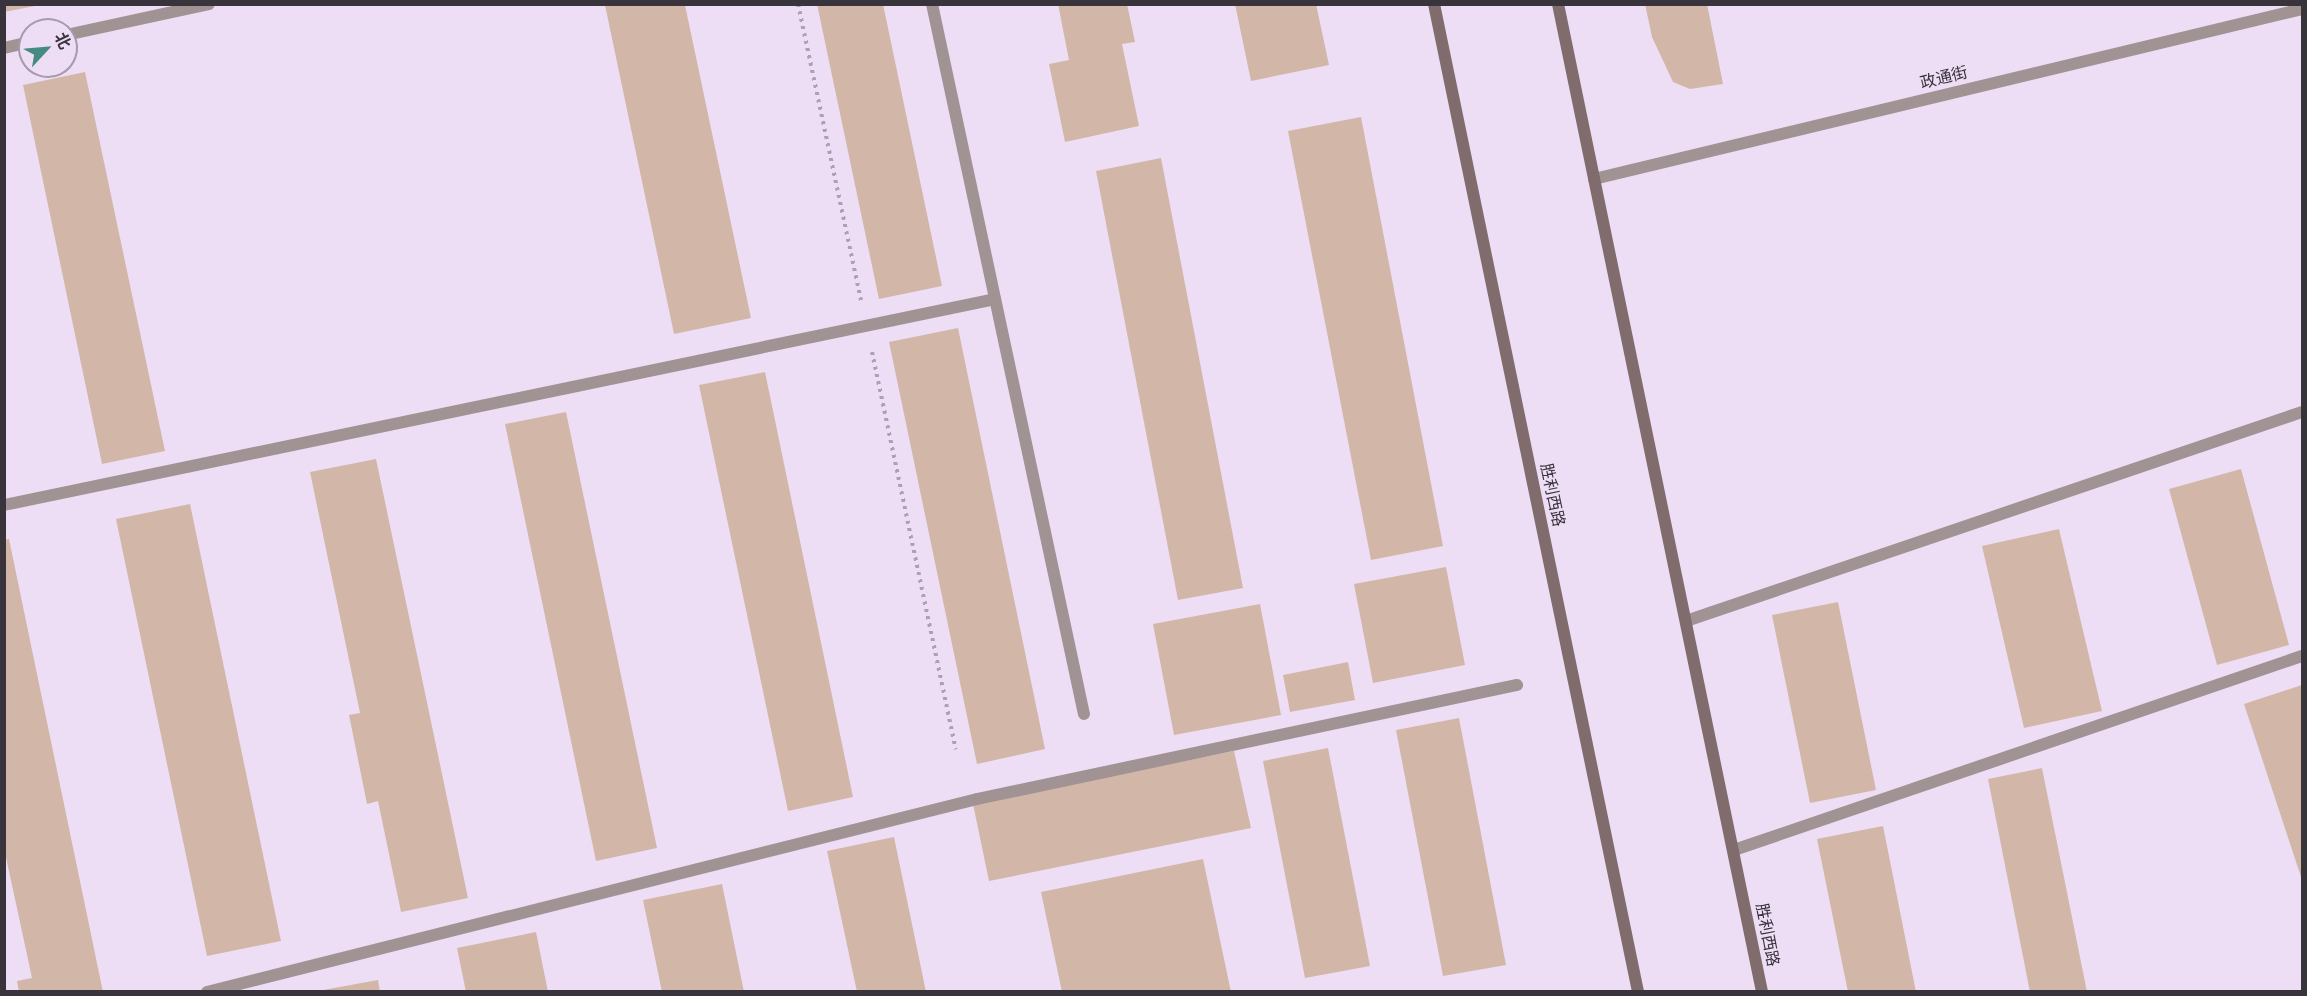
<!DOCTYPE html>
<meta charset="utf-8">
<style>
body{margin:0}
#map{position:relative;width:2307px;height:996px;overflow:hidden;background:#eddef6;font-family:Montserrat,"Noto Sans SC",sans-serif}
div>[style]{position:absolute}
.building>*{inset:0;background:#d2b7a9}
.path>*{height:4px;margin-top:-2px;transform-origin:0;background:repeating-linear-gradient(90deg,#aca0b3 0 3px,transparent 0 7.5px)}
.service>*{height:12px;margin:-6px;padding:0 6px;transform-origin:6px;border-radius:6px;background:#a19393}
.minor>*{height:12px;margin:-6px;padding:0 6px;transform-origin:6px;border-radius:6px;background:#a19393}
.tertiary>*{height:12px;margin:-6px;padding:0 6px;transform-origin:6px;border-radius:6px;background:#a19393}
.secondary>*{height:12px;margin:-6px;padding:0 6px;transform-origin:6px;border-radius:6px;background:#806c6c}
span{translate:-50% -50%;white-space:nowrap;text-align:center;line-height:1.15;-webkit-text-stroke:5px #eddef6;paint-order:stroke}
.street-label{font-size:16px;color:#39333c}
.frame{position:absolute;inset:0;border:6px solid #39333c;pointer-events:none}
.north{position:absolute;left:18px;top:18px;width:60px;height:60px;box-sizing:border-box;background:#eddef6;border:2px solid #a59aac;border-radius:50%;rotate:64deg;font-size:16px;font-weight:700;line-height:24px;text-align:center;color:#39333c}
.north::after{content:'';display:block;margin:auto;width:21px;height:27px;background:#458b83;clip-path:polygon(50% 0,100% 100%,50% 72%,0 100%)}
</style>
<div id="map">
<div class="building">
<div style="clip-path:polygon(4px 4px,35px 4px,35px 6px,4px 12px)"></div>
<div style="clip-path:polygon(817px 4px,883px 4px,942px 286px,879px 299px)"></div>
<div style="clip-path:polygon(1058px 4px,1127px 4px,1135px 42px,1122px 44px,1139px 126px,1065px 142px,1049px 64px,1069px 60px)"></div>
<div style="clip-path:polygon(1235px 4px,1316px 4px,1329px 65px,1251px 81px)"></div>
<div style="clip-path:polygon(1645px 4px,1707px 4px,1723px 84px,1690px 89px,1673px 82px,1652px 37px)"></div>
<div style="clip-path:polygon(605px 5px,685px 5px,751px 318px,674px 334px)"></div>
<div style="clip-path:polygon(85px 72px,165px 451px,102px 464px,23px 85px)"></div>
<div style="clip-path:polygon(1361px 117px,1443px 546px,1371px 560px,1288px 131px)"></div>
<div style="clip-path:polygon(1161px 158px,1243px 588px,1178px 600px,1096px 171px)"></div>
<div style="clip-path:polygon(958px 328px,1045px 749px,977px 764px,889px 342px)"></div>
<div style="clip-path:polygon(765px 372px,853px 797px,788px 811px,699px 385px)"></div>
<div style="clip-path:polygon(566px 412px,657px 848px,596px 861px,505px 424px)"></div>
<div style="clip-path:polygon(376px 459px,468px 898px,401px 912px,378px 801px,367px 804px,349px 715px,360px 713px,310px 472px)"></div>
<div style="clip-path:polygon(2241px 469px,2289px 645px,2217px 665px,2169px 489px)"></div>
<div style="clip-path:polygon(190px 504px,281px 941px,207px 956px,116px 519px)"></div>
<div style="clip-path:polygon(2059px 529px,2102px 711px,2024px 728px,1982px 546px)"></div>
<div style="clip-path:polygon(9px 539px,103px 992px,19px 992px,17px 981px,32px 978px,4px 848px,4px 540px)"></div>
<div style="clip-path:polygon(1446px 567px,1465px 665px,1373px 683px,1354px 584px)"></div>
<div style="clip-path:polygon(1838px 602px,1876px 790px,1810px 803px,1772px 615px)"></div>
<div style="clip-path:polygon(1260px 604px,1281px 715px,1174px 735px,1153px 624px)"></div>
<div style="clip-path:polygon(1348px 662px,1355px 700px,1290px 712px,1283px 675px)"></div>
<div style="clip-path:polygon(2302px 685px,2302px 880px,2244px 704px)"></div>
<div style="clip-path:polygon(1459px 718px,1506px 965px,1443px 976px,1396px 730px)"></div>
<div style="clip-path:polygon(1328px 748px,1370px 966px,1305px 978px,1263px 761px)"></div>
<div style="clip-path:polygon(1234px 751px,1251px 828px,989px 881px,973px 804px)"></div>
<div style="clip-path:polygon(2042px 768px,2087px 992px,2030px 992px,1988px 779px)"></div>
<div style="clip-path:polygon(1883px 826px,1916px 992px,1848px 992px,1817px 839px)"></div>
<div style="clip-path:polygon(894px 837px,926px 992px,857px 992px,827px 851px)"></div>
<div style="clip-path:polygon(1203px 859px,1231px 992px,1062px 992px,1041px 892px)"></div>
<div style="clip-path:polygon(722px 884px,744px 992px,662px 992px,643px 900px)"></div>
<div style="clip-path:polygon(536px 932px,548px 992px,466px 992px,457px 948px)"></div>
<div style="clip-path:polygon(378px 980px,380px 992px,323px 992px,323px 990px)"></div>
</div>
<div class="path">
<div style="left:798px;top:4px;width:303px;rotate:78deg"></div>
<div style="left:872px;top:352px;width:406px;rotate:78.1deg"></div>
</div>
<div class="service">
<div style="left:932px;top:4px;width:726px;rotate:77.92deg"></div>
<div style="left:66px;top:35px;width:146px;rotate:-12.2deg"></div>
<div style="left:4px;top:48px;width:27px;rotate:-13deg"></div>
<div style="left:4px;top:505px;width:1012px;rotate:-11.74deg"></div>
<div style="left:1734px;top:850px;width:600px;rotate:-18.86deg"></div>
<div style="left:207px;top:992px;width:794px;rotate:-14.07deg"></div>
</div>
<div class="minor">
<div style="left:1686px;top:621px;width:650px;rotate:-18.74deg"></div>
<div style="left:977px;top:799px;width:552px;rotate:-11.92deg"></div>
</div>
<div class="tertiary">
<div style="left:1594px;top:179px;width:728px;rotate:-13.5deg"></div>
</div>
<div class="secondary">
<div style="left:1434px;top:4px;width:1009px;rotate:78.33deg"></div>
<div style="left:1558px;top:4px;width:1009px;rotate:78.33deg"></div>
</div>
<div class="street-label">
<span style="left:1944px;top:78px;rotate:-14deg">政通街</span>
<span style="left:1552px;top:495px;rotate:78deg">胜利西路</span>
<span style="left:1767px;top:935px;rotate:79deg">胜利西路</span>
</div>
<div class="frame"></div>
<div class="north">北</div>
</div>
